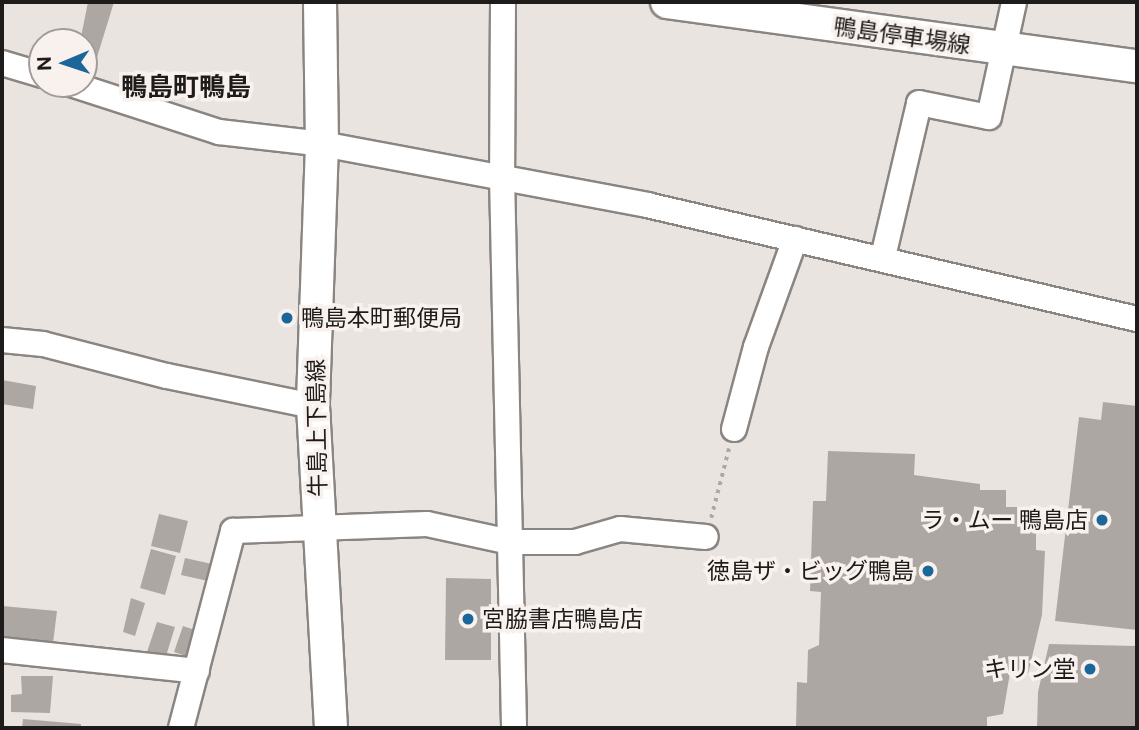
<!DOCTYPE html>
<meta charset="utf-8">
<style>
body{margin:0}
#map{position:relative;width:1139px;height:730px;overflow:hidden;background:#eae4e0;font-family:"Public Sans","Noto Sans JP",sans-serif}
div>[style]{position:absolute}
.building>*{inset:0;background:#ada7a3}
.path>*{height:3.5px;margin-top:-1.75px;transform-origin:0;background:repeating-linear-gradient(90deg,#aca8a4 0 3.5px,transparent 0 8.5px)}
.roads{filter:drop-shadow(2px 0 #8b8582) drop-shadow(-2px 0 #8b8582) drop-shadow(0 2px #8b8582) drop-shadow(0 -2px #8b8582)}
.minor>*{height:24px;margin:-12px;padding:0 12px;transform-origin:12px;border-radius:12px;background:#fff}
.major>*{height:32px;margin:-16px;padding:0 16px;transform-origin:16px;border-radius:16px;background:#fff}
.dots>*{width:19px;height:19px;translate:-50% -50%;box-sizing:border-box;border:4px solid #f8f1ed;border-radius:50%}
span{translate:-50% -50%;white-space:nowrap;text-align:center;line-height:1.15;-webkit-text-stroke:7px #f8f1ed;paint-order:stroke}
.street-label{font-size:23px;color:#1e1c1b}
.poi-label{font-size:23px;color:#1e1c1b}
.left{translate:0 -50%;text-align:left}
.right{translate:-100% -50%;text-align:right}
.quarter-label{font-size:26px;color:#1e1c1b;font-weight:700}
.frame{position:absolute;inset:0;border:4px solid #1e1c1b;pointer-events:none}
.north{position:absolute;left:28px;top:28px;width:70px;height:70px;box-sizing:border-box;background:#f8f1ed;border:2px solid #a19c99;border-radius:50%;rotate:268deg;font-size:19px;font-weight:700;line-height:28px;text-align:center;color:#1e1c1b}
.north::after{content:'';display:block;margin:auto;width:24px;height:32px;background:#1c679a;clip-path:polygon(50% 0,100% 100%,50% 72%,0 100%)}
</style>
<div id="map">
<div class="building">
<div style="clip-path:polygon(88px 2px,114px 2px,90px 80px,84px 79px,84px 42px,80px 42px)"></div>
<div style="clip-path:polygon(2px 380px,36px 386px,33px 409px,2px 404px)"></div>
<div style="clip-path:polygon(1103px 402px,1137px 406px,1137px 630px,1055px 621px,1079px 417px,1101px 420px)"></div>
<div style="clip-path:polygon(828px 451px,915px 454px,914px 475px,980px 484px,980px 490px,1006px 490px,1006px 507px,1036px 507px,1036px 550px,1045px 551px,1042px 615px,1028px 674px,1010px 673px,1003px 714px,987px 717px,987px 728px,796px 728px,797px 682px,807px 683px,808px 650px,819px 645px,821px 592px,810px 591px,813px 501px,826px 501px)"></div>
<div style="clip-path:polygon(159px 514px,188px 521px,180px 553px,151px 546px)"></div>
<div style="clip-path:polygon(151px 549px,176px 556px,165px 595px,140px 588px)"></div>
<div style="clip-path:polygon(185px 558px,221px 566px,217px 583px,181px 575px)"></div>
<div style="clip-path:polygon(446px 578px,491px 579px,491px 660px,445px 660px)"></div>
<div style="clip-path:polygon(131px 598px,145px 603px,135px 636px,123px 632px)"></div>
<div style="clip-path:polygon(2px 606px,57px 611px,52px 651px,2px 644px)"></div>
<div style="clip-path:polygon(157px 622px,175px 627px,166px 656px,147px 652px)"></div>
<div style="clip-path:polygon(183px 626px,201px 632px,192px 658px,174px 652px)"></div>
<div style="clip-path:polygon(1049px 644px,1137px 646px,1137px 728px,1037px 728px,1038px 692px)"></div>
<div style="clip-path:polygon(21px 676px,53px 676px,50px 713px,11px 712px,11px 695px,22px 694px)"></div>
<div style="clip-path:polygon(23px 719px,81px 724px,81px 728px,22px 728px)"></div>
</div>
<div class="path">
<div style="left:711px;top:518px;width:72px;rotate:-75.6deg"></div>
</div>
<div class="roads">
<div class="minor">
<div style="left:503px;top:2px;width:174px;rotate:90.3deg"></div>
<div style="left:502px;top:176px;width:552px;rotate:88.75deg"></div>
<div style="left:2px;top:63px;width:42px;rotate:16.7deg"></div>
<div style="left:71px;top:84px;width:156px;rotate:18deg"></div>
<div style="left:219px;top:132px;width:104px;rotate:6.6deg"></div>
<div style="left:322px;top:144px;width:331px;rotate:10.6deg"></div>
<div style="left:647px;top:205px;width:503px;rotate:13.1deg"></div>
<div style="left:883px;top:257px;width:158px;rotate:-76.8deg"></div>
<div style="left:919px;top:103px;width:71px;rotate:11.3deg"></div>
<div style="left:989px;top:117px;width:118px;rotate:-77.7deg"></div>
<div style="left:2px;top:340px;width:41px;rotate:5.6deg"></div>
<div style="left:43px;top:344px;width:128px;rotate:14.5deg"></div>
<div style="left:167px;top:376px;width:149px;rotate:11.6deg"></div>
<div style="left:734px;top:429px;width:85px;rotate:-75deg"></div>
<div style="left:756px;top:347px;width:115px;rotate:-70.1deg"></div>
<div style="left:2px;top:650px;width:196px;rotate:6.1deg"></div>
<div style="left:181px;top:728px;width:204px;rotate:-75.2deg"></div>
<div style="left:233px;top:531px;width:194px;rotate:-2.1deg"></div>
<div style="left:427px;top:524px;width:85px;rotate:12.2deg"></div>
<div style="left:510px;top:542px;width:65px"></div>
<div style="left:575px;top:542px;width:47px;rotate:-16.1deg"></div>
<div style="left:620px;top:529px;width:86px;rotate:5.3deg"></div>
</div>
<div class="major">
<div style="left:320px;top:2px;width:142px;rotate:89.2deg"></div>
<div style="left:322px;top:144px;width:262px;rotate:92deg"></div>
<div style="left:313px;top:406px;width:323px;rotate:86.8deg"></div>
<div style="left:667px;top:2px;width:474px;rotate:7.8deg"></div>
</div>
</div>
<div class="dots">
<div style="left:287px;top:318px;background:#1c679a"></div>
<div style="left:1102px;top:520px;background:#1c679a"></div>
<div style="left:928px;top:571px;background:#1c679a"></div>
<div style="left:468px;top:619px;background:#1c679a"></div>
<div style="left:1090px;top:669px;background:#1c679a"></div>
</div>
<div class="street-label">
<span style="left:902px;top:36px;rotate:8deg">鴨島停車場線</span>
<span style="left:317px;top:428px;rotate:-91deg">牛島上下島線</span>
</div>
<div class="poi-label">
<span class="left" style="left:301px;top:318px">鴨島本町郵便局</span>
<span class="right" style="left:1088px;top:520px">ラ・ムー 鴨島店</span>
<span class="right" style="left:914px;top:571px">徳島ザ・ビッグ鴨島</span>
<span class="left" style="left:482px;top:619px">宮脇書店鴨島店</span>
<span class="right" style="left:1076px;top:669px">キリン堂</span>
</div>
<div class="quarter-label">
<span style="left:186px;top:87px">鴨島町鴨島</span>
</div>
<div class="frame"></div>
<div class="north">N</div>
</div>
